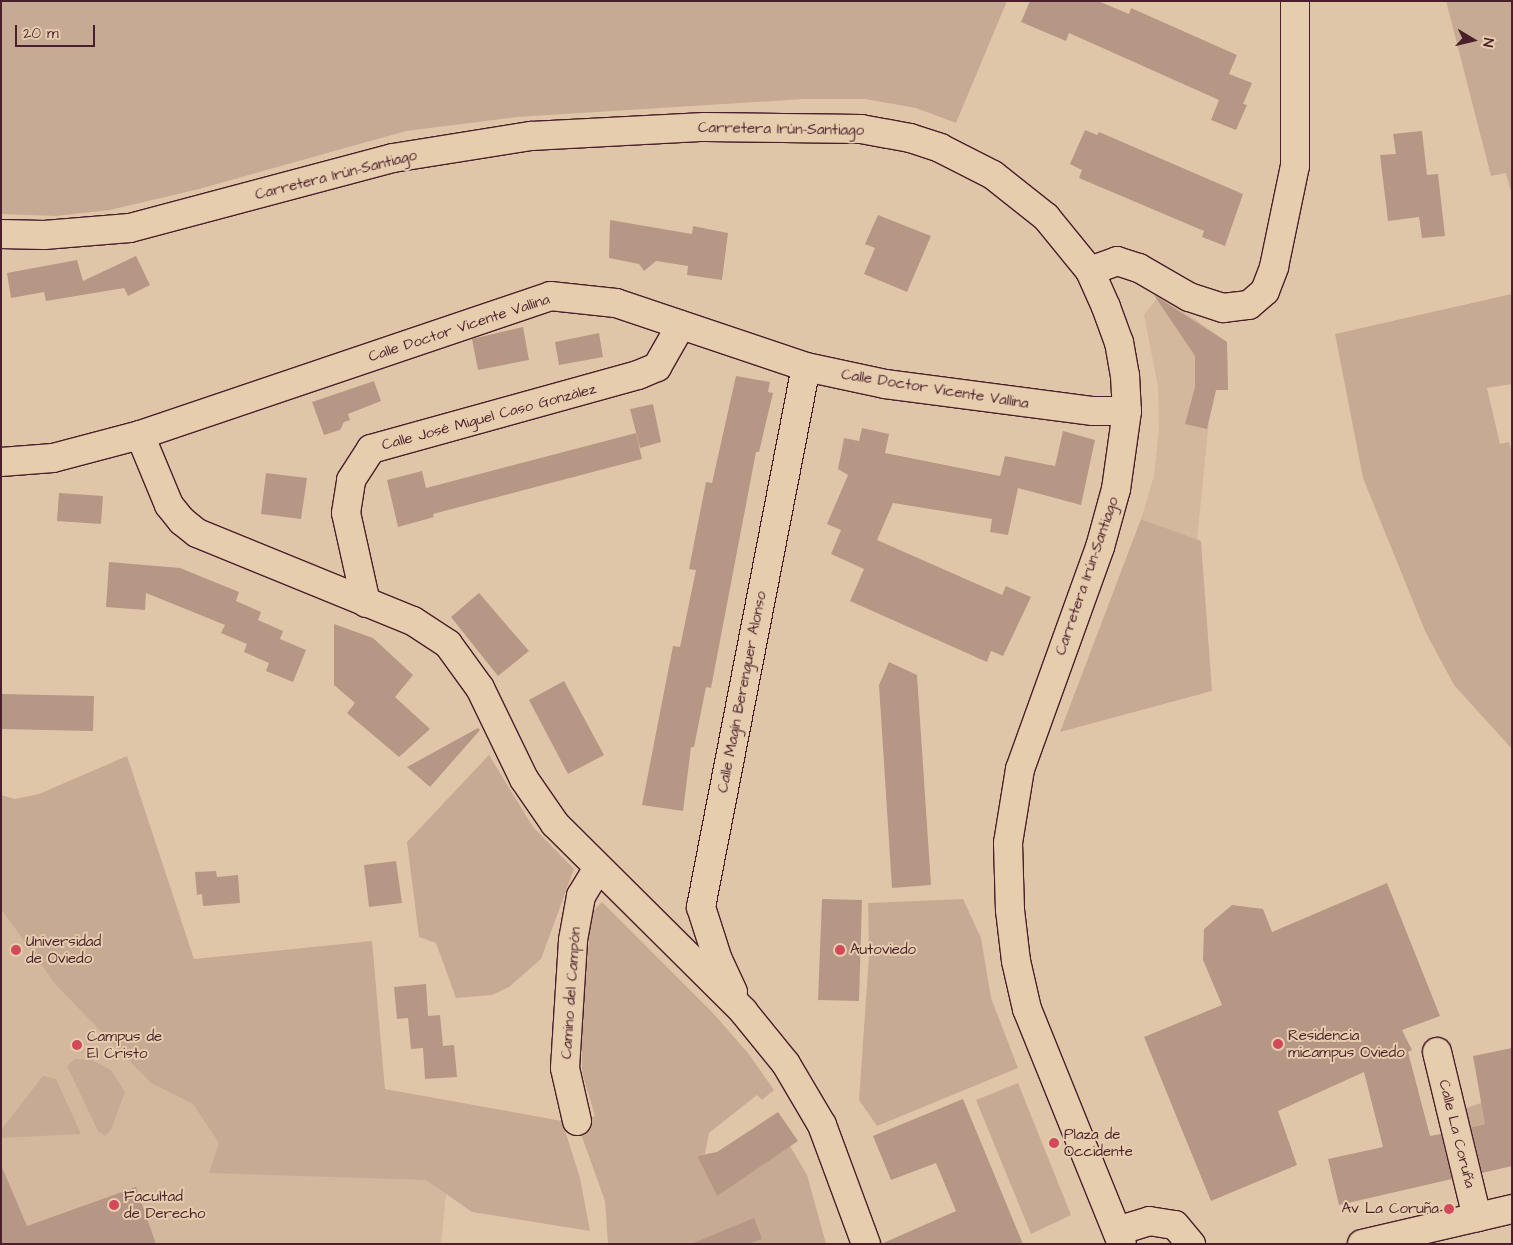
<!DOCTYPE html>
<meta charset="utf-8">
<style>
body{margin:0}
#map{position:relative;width:1513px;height:1245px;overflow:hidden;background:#e0c6a9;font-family:"Architects Daughter",sans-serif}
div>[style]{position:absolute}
.built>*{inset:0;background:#d3b89e}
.green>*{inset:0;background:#c7aa94}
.building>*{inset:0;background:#b69786}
.roads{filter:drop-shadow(1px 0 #4a1f2b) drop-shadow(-1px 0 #4a1f2b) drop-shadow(0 1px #4a1f2b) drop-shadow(0 -1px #4a1f2b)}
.minor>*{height:28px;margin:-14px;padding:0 14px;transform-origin:14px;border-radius:14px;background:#e6cdae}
.highway>*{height:28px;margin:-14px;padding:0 14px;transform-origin:14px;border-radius:14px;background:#e6cdae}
.dots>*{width:14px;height:14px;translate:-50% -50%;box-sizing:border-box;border:2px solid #e6cdae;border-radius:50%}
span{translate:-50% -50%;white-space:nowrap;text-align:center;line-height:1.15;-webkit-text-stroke:4px #e6cdae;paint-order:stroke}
.street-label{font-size:15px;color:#4a1f2b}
.poi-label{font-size:15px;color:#4a1f2b}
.left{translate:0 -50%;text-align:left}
.right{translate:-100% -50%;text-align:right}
.frame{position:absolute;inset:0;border:2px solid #4a1f2b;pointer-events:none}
.north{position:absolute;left:1448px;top:15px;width:50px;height:50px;-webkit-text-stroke:4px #e6cdae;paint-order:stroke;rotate:99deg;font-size:14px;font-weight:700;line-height:20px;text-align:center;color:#4a1f2b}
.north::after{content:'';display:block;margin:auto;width:18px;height:22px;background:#4a1f2b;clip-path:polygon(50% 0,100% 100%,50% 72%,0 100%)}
.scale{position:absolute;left:15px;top:25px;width:80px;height:22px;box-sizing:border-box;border:2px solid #4a1f2b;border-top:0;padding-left:6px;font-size:15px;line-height:18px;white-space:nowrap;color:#4a1f2b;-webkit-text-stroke:4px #e6cdae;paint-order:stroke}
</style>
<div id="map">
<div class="built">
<div style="clip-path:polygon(1160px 294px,1227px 342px,1228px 390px,1216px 390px,1209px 421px,1197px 540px,1141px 519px,1154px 476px,1159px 429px,1158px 387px,1144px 315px)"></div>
<div style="clip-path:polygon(1px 836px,449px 1166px,441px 1244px,1px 1244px)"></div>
</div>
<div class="green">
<div style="clip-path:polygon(1px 1px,1007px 1px,956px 123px,916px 108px,865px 99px,804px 99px,517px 117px,406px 131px,199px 189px,110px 210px,56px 216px,1px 214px)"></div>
<div style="clip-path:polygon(1446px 1px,1512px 1px,1512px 195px,1506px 173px,1491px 176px)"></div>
<div style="clip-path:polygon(1512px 294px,1512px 384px,1487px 388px,1500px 444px,1509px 442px,1512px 453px,1512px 749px,1454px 685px,1425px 631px,1363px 478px,1335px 334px)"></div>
<div style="clip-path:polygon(1141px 519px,1201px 541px,1212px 691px,1060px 732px)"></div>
<div style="clip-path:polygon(489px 755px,533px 827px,574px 869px,541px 959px,509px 987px,492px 995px,456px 998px,436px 943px,419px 937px,407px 842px)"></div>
<div style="clip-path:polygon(127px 756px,194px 959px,372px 941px,385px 1089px,562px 1121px,580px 1178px,590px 1231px,472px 1212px,426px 1180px,209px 1173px,219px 1143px,193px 1104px,151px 1083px,56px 985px,1px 909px,1px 795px,15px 799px,39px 794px)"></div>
<div style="clip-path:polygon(963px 899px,981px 938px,991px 998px,1018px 1068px,877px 1126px,859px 1100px,869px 956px,868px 903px)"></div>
<div style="clip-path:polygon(602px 902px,713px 1013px,748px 1053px,774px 1090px,762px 1100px,757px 1095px,709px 1133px,705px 1154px,697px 1156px,716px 1194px,790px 1146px,807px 1175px,826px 1244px,608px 1244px,605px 1201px,577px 1123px,595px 1116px,582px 1072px,582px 1028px,591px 913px)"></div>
<div style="clip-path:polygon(75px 1059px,92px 1060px,111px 1070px,125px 1092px,111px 1130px,105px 1136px,98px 1131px,67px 1066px)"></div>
<div style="clip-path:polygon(43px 1076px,56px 1079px,81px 1134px,1px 1138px,1px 1130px)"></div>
<div style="clip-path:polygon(1018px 1083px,1071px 1215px,1031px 1234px,976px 1100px)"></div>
<div style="clip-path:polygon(1512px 1087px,1512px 1118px,1470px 1127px,1466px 1108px,1481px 1103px,1480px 1095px)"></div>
</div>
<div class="building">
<div style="clip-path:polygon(1030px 1px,1098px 1px,1129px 14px,1131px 8px,1237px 55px,1229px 74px,1252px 83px,1243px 104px,1247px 105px,1236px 130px,1211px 120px,1219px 100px,1069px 33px,1066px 41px,1021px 22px)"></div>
<div style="clip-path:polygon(1085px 130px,1097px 135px,1099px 132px,1243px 194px,1225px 246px,1202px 237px,1204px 231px,1079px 178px,1082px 170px,1070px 164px)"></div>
<div style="clip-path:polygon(1422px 131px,1427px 175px,1438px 174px,1445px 236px,1422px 238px,1419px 217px,1388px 221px,1380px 155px,1396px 154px,1393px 134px)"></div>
<div style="clip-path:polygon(878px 215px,931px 236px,907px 292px,864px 274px,875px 248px,865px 244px)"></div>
<div style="clip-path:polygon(610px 220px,692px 234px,693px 226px,728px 233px,722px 280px,687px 275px,688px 266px,656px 261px,644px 271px,639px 264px,609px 258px)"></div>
<div style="clip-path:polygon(136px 256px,150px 285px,128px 296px,124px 288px,46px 301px,44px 292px,11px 298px,7px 273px,77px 260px,83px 281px)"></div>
<div style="clip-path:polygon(1154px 295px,1227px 342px,1228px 390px,1216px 390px,1207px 429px,1185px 424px,1195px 387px,1195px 356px)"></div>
<div style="clip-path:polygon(523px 327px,529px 360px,478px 370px,472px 339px)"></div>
<div style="clip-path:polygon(599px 333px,603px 357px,559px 365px,555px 342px)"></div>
<div style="clip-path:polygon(736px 376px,770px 382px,768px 392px,773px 393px,759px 452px,756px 452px,711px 688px,706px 687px,694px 747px,691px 747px,683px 811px,642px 805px,673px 646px,680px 647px,696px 570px,689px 569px,706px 482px,712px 483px)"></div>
<div style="clip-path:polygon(374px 381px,381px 401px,348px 414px,350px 420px,344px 422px,340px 430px,324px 435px,312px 402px)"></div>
<div style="clip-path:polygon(653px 404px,661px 442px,640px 448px,630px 409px)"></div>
<div style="clip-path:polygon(862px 428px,889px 434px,885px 453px,1000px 476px,1005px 456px,1055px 466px,1063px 431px,1095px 440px,1081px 505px,1018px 488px,1008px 535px,990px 532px,992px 519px,893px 503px,877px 540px,1002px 595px,1006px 586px,1031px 597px,1003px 656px,991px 651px,987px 662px,850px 601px,864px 569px,831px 554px,841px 530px,827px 524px,848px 475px,838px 469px,844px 438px,859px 441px)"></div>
<div style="clip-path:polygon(636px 433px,642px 459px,433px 514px,434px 517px,398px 527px,387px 480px,422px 471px,426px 488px)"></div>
<div style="clip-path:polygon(266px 473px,307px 478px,301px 519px,261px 514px)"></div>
<div style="clip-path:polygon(59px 493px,103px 496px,101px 524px,57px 521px)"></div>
<div style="clip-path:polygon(109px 562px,180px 568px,239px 592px,236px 601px,261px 612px,258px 620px,283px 631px,280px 639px,306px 650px,293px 682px,266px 671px,269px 663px,244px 652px,247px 644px,221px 633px,225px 625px,146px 593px,145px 610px,106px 607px)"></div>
<div style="clip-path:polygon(479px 593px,529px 651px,498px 676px,451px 617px)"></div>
<div style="clip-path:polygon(334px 624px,373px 638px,413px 675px,395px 697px,430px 729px,399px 757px,347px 713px,355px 703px,334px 685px)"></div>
<div style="clip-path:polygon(889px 662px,917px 675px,931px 885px,892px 888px,879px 685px)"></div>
<div style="clip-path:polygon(564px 681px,604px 755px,568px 774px,529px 700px)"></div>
<div style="clip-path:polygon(1px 694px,94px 696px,93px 731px,1px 729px)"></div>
<div style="clip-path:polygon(478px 728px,480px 730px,430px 787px,407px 767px)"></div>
<div style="clip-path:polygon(396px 861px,402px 903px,369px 907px,364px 865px)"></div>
<div style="clip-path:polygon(216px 871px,217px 877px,238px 875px,240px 903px,203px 906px,202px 894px,197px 895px,195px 872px)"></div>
<div style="clip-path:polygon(1387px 883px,1440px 1016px,1402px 1030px,1412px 1050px,1408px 1052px,1430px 1136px,1441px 1134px,1452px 1179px,1339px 1205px,1328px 1159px,1383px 1147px,1364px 1072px,1278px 1111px,1297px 1165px,1211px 1201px,1144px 1037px,1222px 1005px,1203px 960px,1204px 929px,1232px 905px,1263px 909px,1272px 932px)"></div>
<div style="clip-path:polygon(822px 899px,862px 900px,859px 1001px,818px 1000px)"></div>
<div style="clip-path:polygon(426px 984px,428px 1016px,440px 1015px,443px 1046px,454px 1045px,457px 1077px,425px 1079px,423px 1048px,411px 1049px,408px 1018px,397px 1019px,394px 987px)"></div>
<div style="clip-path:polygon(1512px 1048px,1512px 1166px,1482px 1173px,1471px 1127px,1485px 1124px,1473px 1056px)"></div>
<div style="clip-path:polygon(963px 1099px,1023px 1244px,881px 1244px,956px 1211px,936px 1163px,891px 1180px,873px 1136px)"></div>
<div style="clip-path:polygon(778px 1112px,798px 1141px,717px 1196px,697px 1156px,717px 1152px)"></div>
<div style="clip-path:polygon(1px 1165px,27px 1226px,136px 1187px,156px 1244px,1px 1244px)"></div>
<div style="clip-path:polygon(754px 1218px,762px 1239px,748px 1244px,691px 1244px)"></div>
</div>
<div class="roads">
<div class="minor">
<div style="left:1090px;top:271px;width:29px;rotate:-20deg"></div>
<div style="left:1117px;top:261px;width:23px;rotate:18deg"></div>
<div style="left:1139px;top:268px;width:58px;rotate:30.1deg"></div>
<div style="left:1189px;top:297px;width:36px;rotate:18deg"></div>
<div style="left:1223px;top:308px;width:26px;rotate:-7deg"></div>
<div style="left:1249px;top:305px;width:21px;rotate:-41deg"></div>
<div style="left:1265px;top:291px;width:26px;rotate:-69deg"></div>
<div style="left:1274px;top:267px;width:103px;rotate:-78.3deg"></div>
<div style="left:1295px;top:166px;width:165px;rotate:-90deg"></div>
<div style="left:140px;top:435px;width:76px;rotate:67.5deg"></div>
<div style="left:169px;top:505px;width:21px;rotate:51deg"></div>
<div style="left:182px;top:521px;width:19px;rotate:39deg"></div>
<div style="left:197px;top:533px;width:233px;rotate:22.2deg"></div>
<div style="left:413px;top:621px;width:42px;rotate:33.3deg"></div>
<div style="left:448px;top:644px;width:54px;rotate:54deg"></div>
<div style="left:480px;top:688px;width:101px;rotate:64.2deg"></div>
<div style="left:524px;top:779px;width:55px;rotate:55.4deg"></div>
<div style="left:555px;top:824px;width:265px;rotate:44.8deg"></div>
<div style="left:743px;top:1011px;width:68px;rotate:50.9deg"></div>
<div style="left:786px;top:1064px;width:71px;rotate:59.5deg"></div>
<div style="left:822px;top:1125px;width:127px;rotate:69.7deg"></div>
<div style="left:1px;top:462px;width:52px;rotate:-4.4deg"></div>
<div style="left:53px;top:458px;width:90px;rotate:-14.8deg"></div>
<div style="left:140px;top:435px;width:433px;rotate:-18.7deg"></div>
<div style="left:550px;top:296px;width:66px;rotate:6.1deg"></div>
<div style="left:616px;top:303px;width:200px;rotate:18.6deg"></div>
<div style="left:806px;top:367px;width:81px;rotate:12.1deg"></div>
<div style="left:885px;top:384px;width:210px;rotate:7.4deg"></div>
<div style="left:1093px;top:411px;width:34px"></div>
<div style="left:366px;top:603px;width:92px;rotate:-102.5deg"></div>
<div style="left:346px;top:513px;width:33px;rotate:-81deg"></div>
<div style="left:351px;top:480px;width:37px;rotate:-57deg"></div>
<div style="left:371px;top:449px;width:277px;rotate:-15.5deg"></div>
<div style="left:638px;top:375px;width:21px;rotate:-23deg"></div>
<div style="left:657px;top:367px;width:48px;rotate:-60.3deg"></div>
<div style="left:733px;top:992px;width:35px;rotate:-115deg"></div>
<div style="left:718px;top:960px;width:56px;rotate:-107.8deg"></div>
<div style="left:701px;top:907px;width:550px;rotate:-79deg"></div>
<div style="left:1437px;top:1052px;width:170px;rotate:76.4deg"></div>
<div style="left:577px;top:1121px;width:54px;rotate:-102.8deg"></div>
<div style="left:565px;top:1068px;width:128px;rotate:-86.4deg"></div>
<div style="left:573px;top:940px;width:45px;rotate:-79.7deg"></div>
<div style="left:581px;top:896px;width:31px;rotate:-59deg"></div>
<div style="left:1362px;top:1244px;width:154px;rotate:-13.1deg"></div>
</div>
<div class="highway">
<div style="left:1px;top:234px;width:43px;rotate:1.3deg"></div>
<div style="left:44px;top:235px;width:86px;rotate:-4.7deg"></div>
<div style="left:130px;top:228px;width:272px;rotate:-14.9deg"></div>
<div style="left:393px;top:158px;width:140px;rotate:-9.1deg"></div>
<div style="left:531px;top:136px;width:174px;rotate:-3deg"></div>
<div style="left:705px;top:127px;width:156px;rotate:0.7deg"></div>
<div style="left:861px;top:129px;width:50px;rotate:10.4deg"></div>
<div style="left:910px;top:138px;width:32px;rotate:18deg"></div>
<div style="left:940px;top:148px;width:59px;rotate:27deg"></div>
<div style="left:993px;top:175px;width:68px;rotate:38.4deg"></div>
<div style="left:1046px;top:217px;width:70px;rotate:50.8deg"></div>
<div style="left:1090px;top:271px;width:39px;rotate:66deg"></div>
<div style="left:1106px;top:307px;width:37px;rotate:70deg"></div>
<div style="left:1119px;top:342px;width:34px;rotate:80deg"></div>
<div style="left:1125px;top:375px;width:36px;rotate:87deg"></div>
<div style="left:1127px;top:411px;width:79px;rotate:98deg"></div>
<div style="left:1116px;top:489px;width:60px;rotate:105.4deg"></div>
<div style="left:1100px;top:547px;width:236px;rotate:109.8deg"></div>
<div style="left:1020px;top:769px;width:75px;rotate:99.2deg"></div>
<div style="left:1008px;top:843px;width:67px;rotate:88.3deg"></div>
<div style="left:1010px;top:910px;width:51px;rotate:83.3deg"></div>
<div style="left:1016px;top:961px;width:49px;rotate:77.1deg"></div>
<div style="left:1027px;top:1009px;width:253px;rotate:68deg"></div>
<div style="left:1117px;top:1231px;width:34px;rotate:-17deg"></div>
<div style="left:1149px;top:1221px;width:26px;rotate:9deg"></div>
<div style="left:1175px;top:1225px;width:25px;rotate:50deg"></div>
</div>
</div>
<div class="dots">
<div style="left:16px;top:950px;background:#d1495b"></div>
<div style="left:840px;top:950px;background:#d1495b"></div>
<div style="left:1278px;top:1044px;background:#d1495b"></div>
<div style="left:77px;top:1045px;background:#d1495b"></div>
<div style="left:1054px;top:1143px;background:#d1495b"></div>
<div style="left:114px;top:1205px;background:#d1495b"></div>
<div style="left:1449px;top:1209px;background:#d1495b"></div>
</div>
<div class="street-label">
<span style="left:781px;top:129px;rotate:1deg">Carretera Irún-Santiago</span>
<span style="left:336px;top:175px;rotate:-14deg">Carretera Irún-Santiago</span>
<span style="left:459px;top:328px;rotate:-18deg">Calle Doctor Vicente Vallina</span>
<span style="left:935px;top:389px;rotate:9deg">Calle Doctor Vicente Vallina</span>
<span style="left:489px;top:417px;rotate:-15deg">Calle José Miguel Caso González</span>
<span style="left:1087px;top:576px;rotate:-71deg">Carretera Irún-Santiago</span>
<span style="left:742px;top:692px;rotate:-79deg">Calle Magín Berenguer Alonso</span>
<span style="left:571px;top:993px;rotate:-86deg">Camino del Campón</span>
<span style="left:1457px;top:1134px;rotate:76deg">Calle La Coruña</span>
</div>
<div class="poi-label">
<span class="left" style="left:26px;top:950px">Universidad<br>de Oviedo</span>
<span class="left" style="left:850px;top:950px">Autoviedo</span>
<span class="left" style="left:1288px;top:1044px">Residencia<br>micampus Oviedo</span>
<span class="left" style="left:87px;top:1045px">Campus de<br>El Cristo</span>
<span class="left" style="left:1064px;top:1143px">Plaza de<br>Occidente</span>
<span class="left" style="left:124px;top:1205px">Facultad<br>de Derecho</span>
<span class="right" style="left:1439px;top:1209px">Av La Coruña</span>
</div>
<div class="frame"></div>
<div class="north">N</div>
<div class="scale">20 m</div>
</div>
